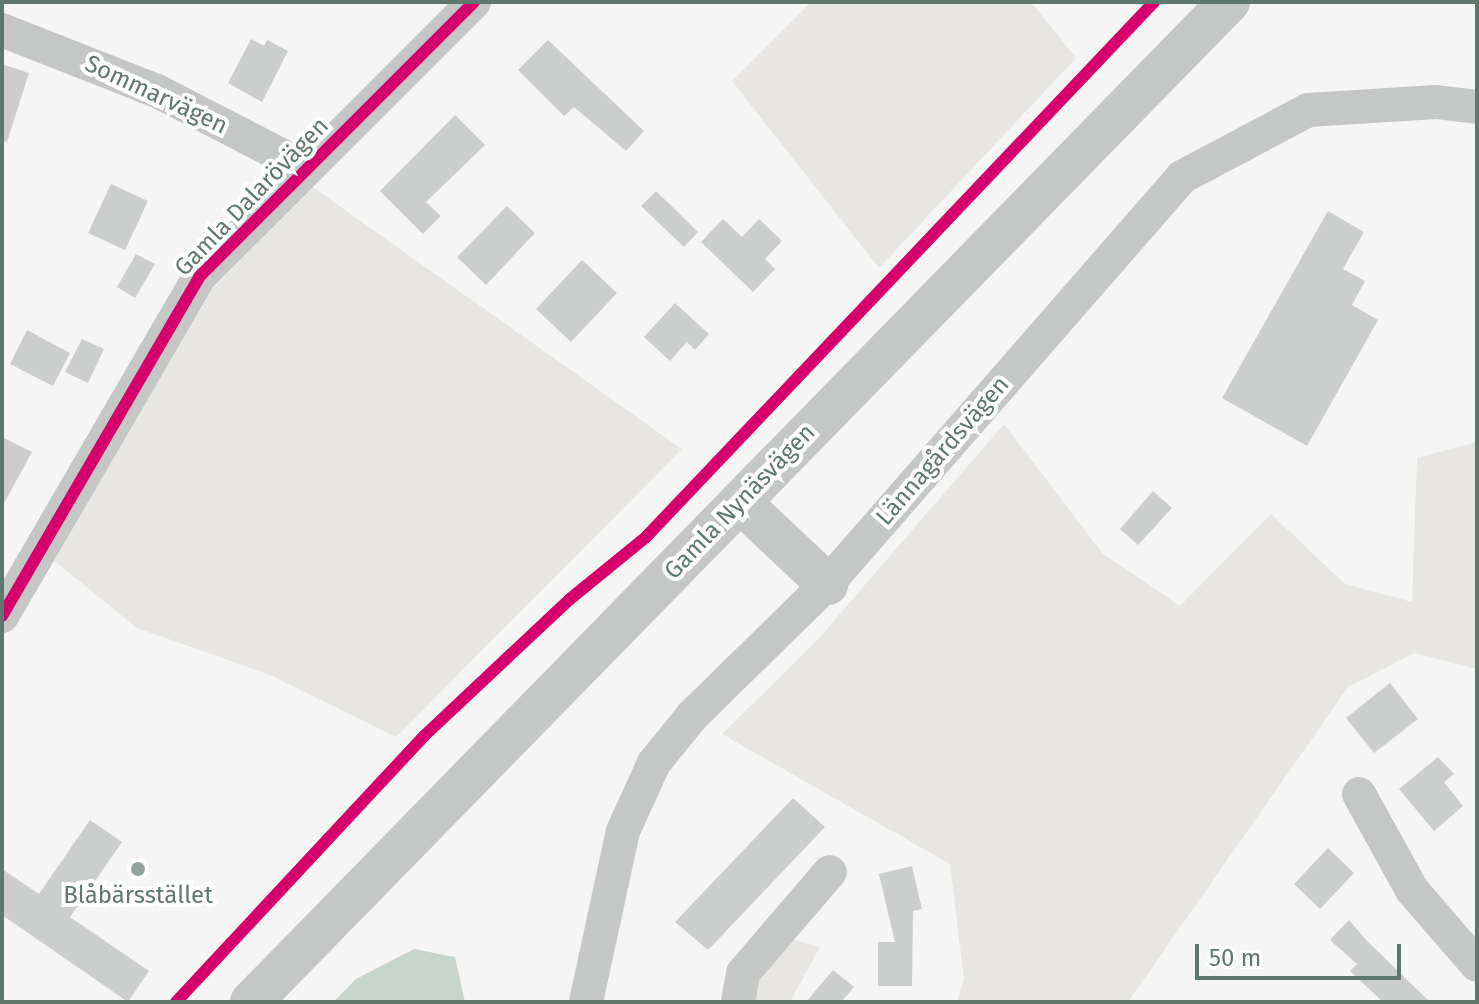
<!DOCTYPE html>
<meta charset="utf-8">
<style>
body{margin:0}
#map{position:relative;width:1479px;height:1004px;overflow:hidden;background:#f6f5f5;font-family:"Fira Sans",sans-serif}
div>[style]{position:absolute}
.green>*{inset:0;background:#e8e6e2}
.water>*{inset:0;background:#c8d5cd}
.building>*{inset:0;background:#cccecd}
.minor>*{height:34px;margin:-17px;padding:0 17px;transform-origin:17px;border-radius:17px;background:#c4c7c5}
.tertiary>*{height:42px;margin:-21px;padding:0 21px;transform-origin:21px;border-radius:21px;background:#c4c7c5}
.cycleway>*{height:12px;margin:-6px;padding:0 6px;transform-origin:6px;border-radius:6px;background:#d6006c}
.dots>*{width:22px;height:22px;translate:-50% -50%;box-sizing:border-box;border:4px solid #fff;border-radius:50%}
span{translate:-50% -50%;white-space:nowrap;text-align:center;line-height:1.15;-webkit-text-stroke:8px #fff;paint-order:stroke}
.street-label{font-size:24px;color:#5e786e}
.poi-label{font-size:24px;color:#5e786e}
.frame{position:absolute;inset:0;border:4px solid #5e786e;pointer-events:none}
.scale{position:absolute;left:1195px;top:944px;width:206px;height:36px;box-sizing:border-box;border:4px solid #5e786e;border-top:0;padding-left:10px;font-size:24px;line-height:28px;white-space:nowrap;color:#5e786e;-webkit-text-stroke:6px #fff;paint-order:stroke}
</style>
<div id="map">
<div class="green">
<div style="clip-path:polygon(811px 2px,1031px 2px,1076px 58px,879px 268px,732px 81px)"></div>
<div style="clip-path:polygon(311px 186px,682px 449px,396px 737px,270px 675px,137px 628px,52px 559px,213px 289px)"></div>
<div style="clip-path:polygon(1004px 424px,1103px 554px,1180px 606px,1271px 514px,1345px 584px,1412px 602px,1417px 458px,1477px 442px,1477px 669px,1414px 653px,1348px 687px,1128px 1002px,957px 1002px,964px 979px,950px 864px,722px 734px,819px 638px)"></div>
<div style="clip-path:polygon(787px 938px,820px 947px,790px 1002px,747px 1002px,751px 977px)"></div>
</div>
<div class="water">
<div style="clip-path:polygon(414px 949px,455px 957px,465px 1002px,333px 1002px,356px 979px)"></div>
</div>
<div class="building">
<div style="clip-path:polygon(251px 39px,264px 46px,267px 40px,288px 51px,262px 102px,228px 83px)"></div>
<div style="clip-path:polygon(548px 40px,644px 131px,626px 151px,574px 107px,564px 116px,518px 70px)"></div>
<div style="clip-path:polygon(2px 64px,29px 73px,7px 142px,2px 141px)"></div>
<div style="clip-path:polygon(455px 115px,485px 145px,426px 202px,441px 216px,423px 234px,380px 191px)"></div>
<div style="clip-path:polygon(111px 184px,148px 201px,125px 250px,88px 233px)"></div>
<div style="clip-path:polygon(656px 191px,698px 232px,684px 247px,641px 206px)"></div>
<div style="clip-path:polygon(507px 206px,535px 233px,486px 285px,457px 257px)"></div>
<div style="clip-path:polygon(1328px 211px,1364px 232px,1343px 269px,1365px 281px,1352px 305px,1378px 320px,1307px 446px,1222px 398px)"></div>
<div style="clip-path:polygon(723px 219px,742px 237px,759px 219px,782px 241px,765px 259px,775px 269px,753px 292px,701px 242px)"></div>
<div style="clip-path:polygon(136px 254px,155px 264px,135px 298px,117px 287px)"></div>
<div style="clip-path:polygon(582px 260px,617px 293px,571px 342px,536px 309px)"></div>
<div style="clip-path:polygon(675px 303px,709px 334px,695px 350px,687px 342px,670px 361px,644px 337px)"></div>
<div style="clip-path:polygon(27px 330px,70px 353px,53px 386px,10px 364px)"></div>
<div style="clip-path:polygon(82px 339px,104px 349px,88px 383px,65px 372px)"></div>
<div style="clip-path:polygon(2px 437px,32px 452px,2px 507px)"></div>
<div style="clip-path:polygon(1153px 491px,1172px 508px,1138px 545px,1120px 529px)"></div>
<div style="clip-path:polygon(1390px 683px,1418px 719px,1374px 753px,1346px 718px)"></div>
<div style="clip-path:polygon(1438px 757px,1454px 774px,1444px 782px,1463px 806px,1434px 831px,1399px 789px)"></div>
<div style="clip-path:polygon(793px 798px,825px 827px,708px 950px,675px 922px)"></div>
<div style="clip-path:polygon(90px 820px,122px 842px,70px 917px,149px 971px,128px 1002px,2px 915px,2px 869px,39px 894px)"></div>
<div style="clip-path:polygon(1328px 848px,1354px 873px,1320px 909px,1294px 884px)"></div>
<div style="clip-path:polygon(912px 866px,922px 909px,913px 911px,912px 986px,878px 986px,878px 942px,895px 942px,879px 874px)"></div>
<div style="clip-path:polygon(1349px 920px,1367px 941px,1430px 1002px,1383px 1002px,1350px 971px,1357px 964px,1330px 940px)"></div>
<div style="clip-path:polygon(833px 970px,854px 987px,841px 1002px,806px 1002px)"></div>
</div>
<div class="minor">
<div style="left:2px;top:30px;width:167px;rotate:21.5deg"></div>
<div style="left:157px;top:91px;width:168px;rotate:27.3deg"></div>
<div style="left:2px;top:616px;width:392px;rotate:-59.8deg"></div>
<div style="left:199px;top:277px;width:389px;rotate:-45deg"></div>
<div style="left:1359px;top:794px;width:110px;rotate:61.1deg"></div>
<div style="left:1412px;top:890px;width:99px;rotate:49.1deg"></div>
<div style="left:586px;top:1002px;width:175px;rotate:-77.8deg"></div>
<div style="left:623px;top:831px;width:75px;rotate:-65.5deg"></div>
<div style="left:654px;top:763px;width:60px;rotate:-51deg"></div>
<div style="left:692px;top:716px;width:189px;rotate:-44.4deg"></div>
<div style="left:827px;top:584px;width:540px;rotate:-48.9deg"></div>
<div style="left:1182px;top:177px;width:143px;rotate:-28deg"></div>
<div style="left:1308px;top:110px;width:128px;rotate:-3.6deg"></div>
<div style="left:1436px;top:102px;width:41px;rotate:7deg"></div>
<div style="left:738px;top:1002px;width:29px;rotate:-80deg"></div>
<div style="left:743px;top:973px;width:133px;rotate:-49.3deg"></div>
</div>
<div class="tertiary">
<div style="left:740px;top:502px;width:120px;rotate:43.3deg"></div>
<div style="left:251px;top:1002px;width:1399px;rotate:-45.64deg"></div>
</div>
<div class="cycleway">
<div style="left:2px;top:616px;width:392px;rotate:-59.8deg"></div>
<div style="left:199px;top:277px;width:389px;rotate:-45deg"></div>
<div style="left:176px;top:1002px;width:364px;rotate:-47deg"></div>
<div style="left:424px;top:736px;width:200px;rotate:-43.2deg"></div>
<div style="left:570px;top:599px;width:98px;rotate:-39.2deg"></div>
<div style="left:646px;top:537px;width:738px;rotate:-46.48deg"></div>
</div>
<div class="dots">
<div style="left:138px;top:869px;background:#93a49d"></div>
</div>
<div class="street-label">
<span style="left:156px;top:95px;rotate:25deg">Sommarvägen</span>
<span style="left:252px;top:197px;rotate:-46deg">Gamla Dalarövägen</span>
<span style="left:943px;top:451px;rotate:-49deg">Lännagårdsvägen</span>
<span style="left:740px;top:502px;rotate:-46deg">Gamla Nynäsvägen</span>
</div>
<div class="poi-label">
<span style="left:138px;top:896px">Blåbärsstället</span>
</div>
<div class="frame"></div>
<div class="scale">50 m</div>
</div>
